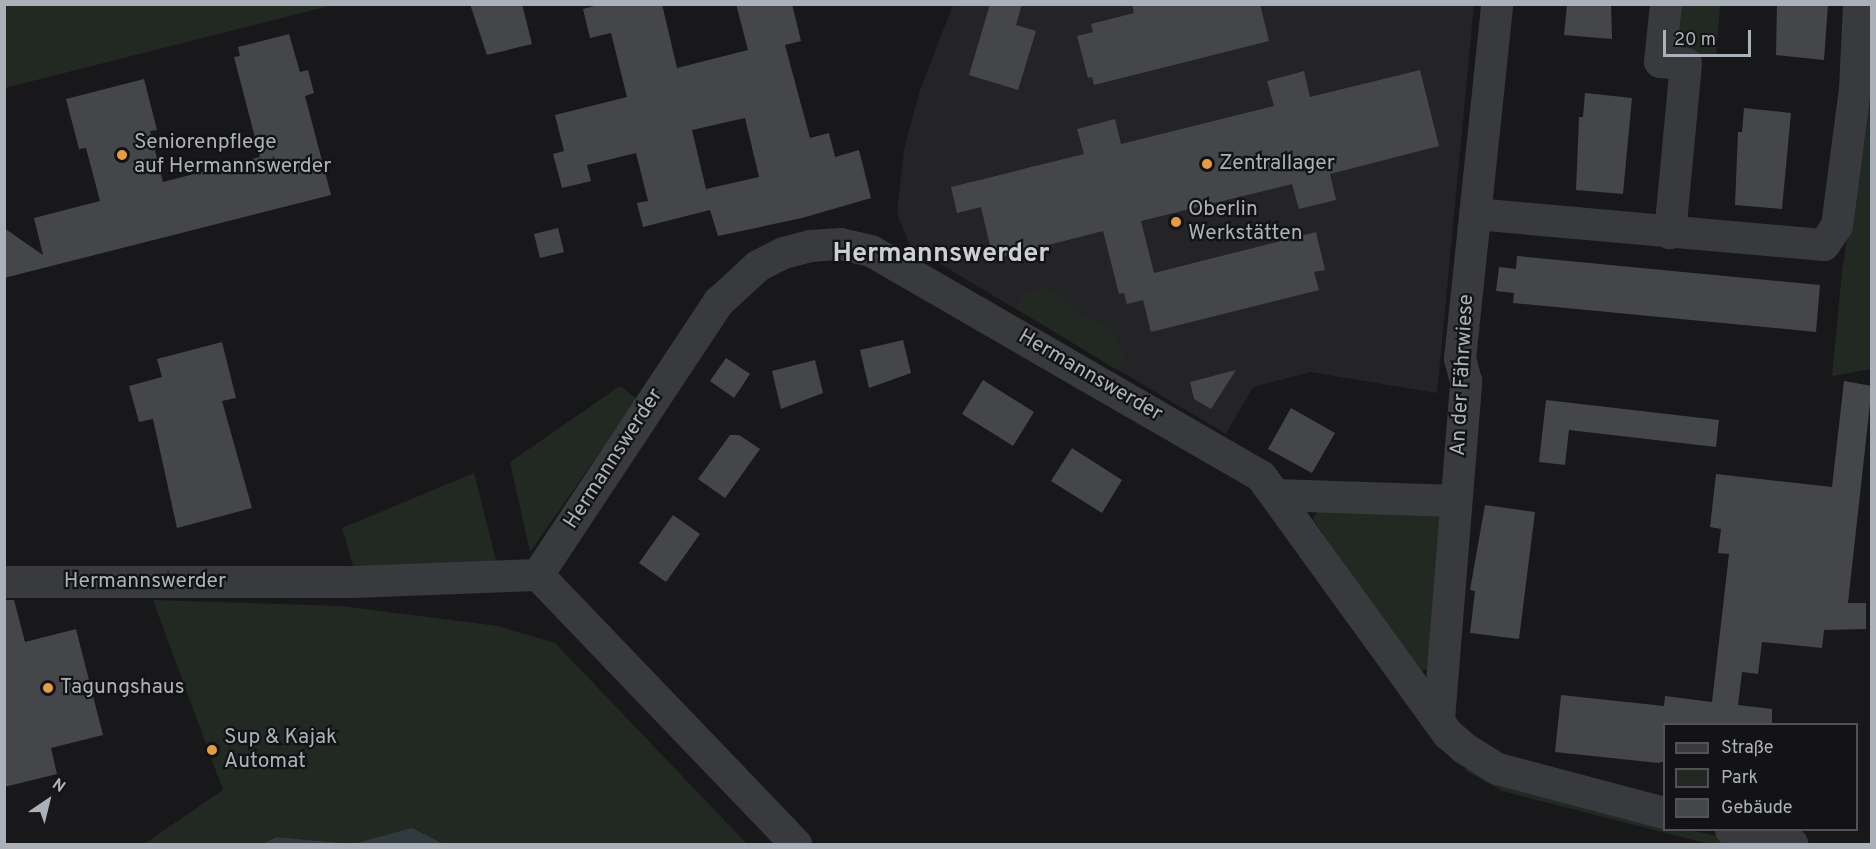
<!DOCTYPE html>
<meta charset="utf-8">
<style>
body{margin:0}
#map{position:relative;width:1876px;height:849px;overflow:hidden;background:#18181a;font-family:Overpass,sans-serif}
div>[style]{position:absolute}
.built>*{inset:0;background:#242427}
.green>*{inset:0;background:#222922}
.water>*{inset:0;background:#303a3f}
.building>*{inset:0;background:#454649}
.street>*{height:32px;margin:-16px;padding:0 16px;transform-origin:16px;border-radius:16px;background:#393a3e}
.dots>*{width:16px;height:16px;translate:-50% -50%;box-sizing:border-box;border:3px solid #131315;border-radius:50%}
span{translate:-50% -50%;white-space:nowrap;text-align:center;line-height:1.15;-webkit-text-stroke:4.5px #131315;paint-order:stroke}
.poi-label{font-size:21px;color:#abb1b8}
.left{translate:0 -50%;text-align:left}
.street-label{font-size:21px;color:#abb1b8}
.district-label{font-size:27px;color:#cccfd5;font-weight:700}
.frame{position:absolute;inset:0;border:6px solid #abb1b8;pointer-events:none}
.legend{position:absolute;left:1663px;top:723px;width:195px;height:108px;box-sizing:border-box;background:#131315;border:2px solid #505256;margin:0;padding:8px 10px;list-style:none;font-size:18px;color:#abb1b8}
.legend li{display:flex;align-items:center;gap:12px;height:30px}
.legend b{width:30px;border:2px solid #505256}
.north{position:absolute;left:18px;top:771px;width:60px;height:60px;-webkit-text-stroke:4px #131315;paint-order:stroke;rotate:35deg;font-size:16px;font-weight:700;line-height:24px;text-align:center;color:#abb1b8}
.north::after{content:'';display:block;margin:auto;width:21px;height:27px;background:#abb1b8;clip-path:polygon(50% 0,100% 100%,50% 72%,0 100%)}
.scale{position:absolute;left:1663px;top:30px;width:88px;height:27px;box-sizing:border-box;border:3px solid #abb1b8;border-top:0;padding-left:8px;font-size:18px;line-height:21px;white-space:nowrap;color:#abb1b8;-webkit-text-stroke:4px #131315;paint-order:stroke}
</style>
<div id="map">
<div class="built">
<div style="clip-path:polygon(953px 5px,1474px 5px,1437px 393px,1311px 372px,1253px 387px,1226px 434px,910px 246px,897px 214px,904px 149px,920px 90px)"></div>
</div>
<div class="green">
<div style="clip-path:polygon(5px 4px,333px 4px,333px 5px,5px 88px)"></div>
<div style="clip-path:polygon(1671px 5px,1720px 5px,1716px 56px,1667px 52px)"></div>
<div style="clip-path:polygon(1871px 59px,1871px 369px,1832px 376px,1842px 272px,1868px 110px)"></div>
<div style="clip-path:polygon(1042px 288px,1060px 294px,1080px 316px,1113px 330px,1123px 357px,1119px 371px,1017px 309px,1025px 294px)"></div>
<div style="clip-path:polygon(620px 386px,637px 399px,530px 552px,510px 462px)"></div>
<div style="clip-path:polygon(474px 473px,498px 568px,354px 569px,342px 528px)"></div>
<div style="clip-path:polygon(1441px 509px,1429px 668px,1419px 672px,1313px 519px,1318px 510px)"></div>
<div style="clip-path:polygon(153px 600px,341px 606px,498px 626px,555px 643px,747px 844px,353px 844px,276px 837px,263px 844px,144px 844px,223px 790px)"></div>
<div style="clip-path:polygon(1470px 763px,1664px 823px,1664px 830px,1690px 830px,1725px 838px,1728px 844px,1709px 844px,1502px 791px,1465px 770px)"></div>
</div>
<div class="water">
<div style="clip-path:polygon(412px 828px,443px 844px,263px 844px,276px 837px,353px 844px)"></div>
</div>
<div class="building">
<div style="clip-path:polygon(470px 4px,522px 4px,532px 44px,487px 55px)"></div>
<div style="clip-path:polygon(evenodd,602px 4px,662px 4px,677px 68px,748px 50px,736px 4px,792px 4px,801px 41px,785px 45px,810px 138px,829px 133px,835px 157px,859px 150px,871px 198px,802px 218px,718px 236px,710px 210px,643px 227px,637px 203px,648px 201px,636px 153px,587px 165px,591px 181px,562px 188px,553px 154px,564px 151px,555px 115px,627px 97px,611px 33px,590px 38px,583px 9px,602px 4px,745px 118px,759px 177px,706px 189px,692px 130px,745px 118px)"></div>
<div style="clip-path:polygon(990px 4px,1022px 4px,1016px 25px,1036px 31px,1018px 90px,969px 75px)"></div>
<div style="clip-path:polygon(1132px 4px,1260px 4px,1269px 41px,1094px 85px,1092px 77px,1088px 78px,1077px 36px,1093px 32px,1091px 24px,1134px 13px)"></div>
<div style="clip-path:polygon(1567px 4px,1611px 4px,1612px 39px,1564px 35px)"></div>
<div style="clip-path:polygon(1777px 4px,1828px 4px,1824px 60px,1776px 55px)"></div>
<div style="clip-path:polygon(289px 34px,300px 72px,308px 70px,314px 93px,305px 96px,331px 195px,4px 278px,4px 228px,43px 255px,34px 218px,100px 201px,86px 148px,79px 149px,66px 99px,144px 79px,157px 130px,150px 131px,163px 182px,260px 157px,234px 57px,240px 56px,238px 47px)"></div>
<div style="clip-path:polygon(1420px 70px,1439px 146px,1330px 174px,1336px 200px,1299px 209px,1292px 184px,1141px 221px,1154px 273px,1316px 232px,1325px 270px,1314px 272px,1319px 290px,1151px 332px,1143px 300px,1127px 304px,1124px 293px,1119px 294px,1103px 231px,993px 259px,981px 207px,957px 213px,951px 187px,1084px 154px,1077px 129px,1115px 119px,1121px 144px,1274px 106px,1267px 81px,1304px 71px,1310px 97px)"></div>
<div style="clip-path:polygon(1585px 93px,1632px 98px,1623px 194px,1576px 190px,1579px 117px,1583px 117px)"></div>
<div style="clip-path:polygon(1744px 108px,1791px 113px,1782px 209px,1735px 205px,1738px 132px,1742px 132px)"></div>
<div style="clip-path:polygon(558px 228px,564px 252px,540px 258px,534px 234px)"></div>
<div style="clip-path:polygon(1517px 256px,1820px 285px,1816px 332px,1513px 303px,1514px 293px,1496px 291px,1499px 267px,1516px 269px)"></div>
<div style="clip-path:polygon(903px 340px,911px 373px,869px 388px,860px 350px)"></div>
<div style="clip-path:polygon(222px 342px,236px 398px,222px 401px,252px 508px,177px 528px,153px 419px,139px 422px,129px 386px,162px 377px,157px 359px)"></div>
<div style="clip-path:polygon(726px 358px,750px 374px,734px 398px,710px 381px)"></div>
<div style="clip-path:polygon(815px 360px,823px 393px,781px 409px,772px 371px)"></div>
<div style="clip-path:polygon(1236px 370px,1211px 409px,1194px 399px,1190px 382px)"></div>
<div style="clip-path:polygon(983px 380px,1034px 412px,1013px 446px,962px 414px)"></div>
<div style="clip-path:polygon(1844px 381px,1872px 386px,1848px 603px,1866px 603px,1866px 629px,1824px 630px,1822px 648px,1762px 642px,1758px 674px,1742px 672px,1738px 705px,1772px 709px,1772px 724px,1665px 724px,1665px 761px,1658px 763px,1555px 752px,1561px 695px,1664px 706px,1665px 696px,1712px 702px,1729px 554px,1718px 553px,1721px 529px,1710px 527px,1716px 474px,1832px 487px)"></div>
<div style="clip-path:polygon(1546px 400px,1719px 420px,1716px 447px,1569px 430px,1565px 465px,1539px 462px)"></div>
<div style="clip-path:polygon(1291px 408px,1335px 433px,1312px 473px,1268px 449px)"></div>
<div style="clip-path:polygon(730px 435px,739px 435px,760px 449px,725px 498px,698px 479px)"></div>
<div style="clip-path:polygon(1072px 448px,1122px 480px,1102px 513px,1051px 481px)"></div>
<div style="clip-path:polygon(1485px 505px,1535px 512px,1519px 639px,1470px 633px,1475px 591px,1470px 590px)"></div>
<div style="clip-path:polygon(673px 515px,700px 534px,666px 582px,639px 563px)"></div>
<div style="clip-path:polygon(4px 600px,14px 600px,25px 642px,76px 629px,103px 735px,51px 748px,57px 774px,4px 787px)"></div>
</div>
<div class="street">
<div style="left:1666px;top:4px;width:58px;rotate:95.9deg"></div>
<div style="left:1660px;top:62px;width:26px;rotate:4deg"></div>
<div style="left:1686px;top:64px;width:170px;rotate:95.4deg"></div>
<div style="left:1475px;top:214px;width:350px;rotate:5.1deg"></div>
<div style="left:1824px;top:245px;width:23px;rotate:-56deg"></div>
<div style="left:1837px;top:226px;width:137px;rotate:-82.5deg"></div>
<div style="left:1855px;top:90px;width:86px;rotate:-87.3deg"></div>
<div style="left:1276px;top:495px;width:180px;rotate:1.9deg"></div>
<div style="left:538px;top:575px;width:328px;rotate:-56.5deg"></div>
<div style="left:719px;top:302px;width:53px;rotate:-42.7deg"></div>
<div style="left:758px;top:266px;width:29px;rotate:-27deg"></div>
<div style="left:784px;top:253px;width:28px;rotate:-15deg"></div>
<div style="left:811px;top:246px;width:30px;rotate:-4deg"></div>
<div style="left:841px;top:244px;width:31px;rotate:13deg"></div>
<div style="left:871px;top:251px;width:450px;rotate:30deg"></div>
<div style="left:1261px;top:476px;width:319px;rotate:54.1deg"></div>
<div style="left:1448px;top:734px;width:21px;rotate:41deg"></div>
<div style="left:1464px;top:748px;width:40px;rotate:32deg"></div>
<div style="left:1498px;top:769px;width:172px;rotate:14.8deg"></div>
<div style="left:4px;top:582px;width:349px"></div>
<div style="left:353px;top:582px;width:185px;rotate:-2.2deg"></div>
<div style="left:538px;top:575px;width:373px;rotate:46.2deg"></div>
<div style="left:1439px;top:720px;width:340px;rotate:-85.4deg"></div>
<div style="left:1466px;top:381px;width:23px;rotate:-105deg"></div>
<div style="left:1460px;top:359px;width:357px;rotate:-84deg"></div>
<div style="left:1731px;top:830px;width:63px;rotate:12.9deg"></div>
</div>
<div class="dots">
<div style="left:122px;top:155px;background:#e69c43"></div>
<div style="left:1207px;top:164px;background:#e69c43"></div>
<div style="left:1176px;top:222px;background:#e69c43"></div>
<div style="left:48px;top:688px;background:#e69c43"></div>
<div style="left:212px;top:750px;background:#e69c43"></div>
</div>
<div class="poi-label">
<span class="left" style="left:134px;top:155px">Seniorenpflege<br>auf Hermannswerder</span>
<span class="left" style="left:1219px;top:164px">Zentrallager</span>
<span class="left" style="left:1188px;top:222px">Oberlin<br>Werkstätten</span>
<span class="left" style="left:60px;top:688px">Tagungshaus</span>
<span class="left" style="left:224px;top:750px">Sup &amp; Kajak<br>Automat</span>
</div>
<div class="street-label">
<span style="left:1463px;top:375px;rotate:-87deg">An der Fährwiese</span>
<span style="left:1090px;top:376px;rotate:30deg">Hermannswerder</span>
<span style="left:614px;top:459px;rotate:-57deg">Hermannswerder</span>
<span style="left:145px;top:582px">Hermannswerder</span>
</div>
<div class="district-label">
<span style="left:941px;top:255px">Hermannswerder</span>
</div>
<div class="frame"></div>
<ul class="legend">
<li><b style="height:8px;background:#393a3e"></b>Straße</li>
<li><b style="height:16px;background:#222922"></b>Park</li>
<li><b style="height:16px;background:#454649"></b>Gebäude</li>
</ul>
<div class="north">N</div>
<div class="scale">20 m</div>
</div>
